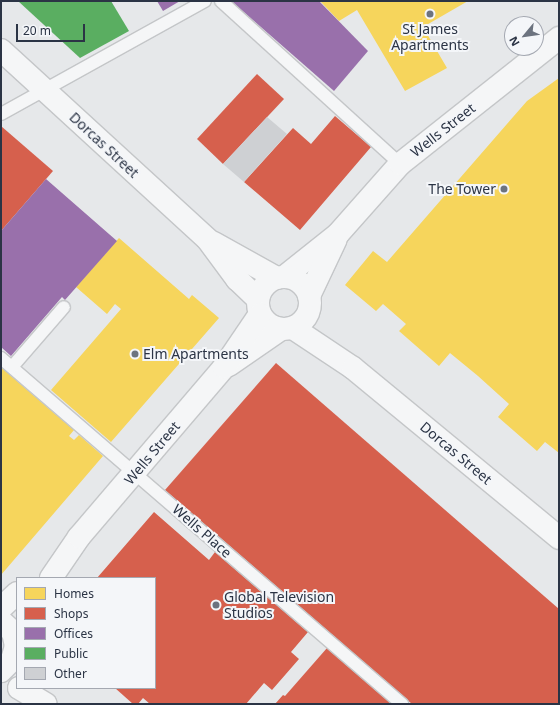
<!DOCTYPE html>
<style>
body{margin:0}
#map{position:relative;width:560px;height:705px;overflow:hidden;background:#e6e8ea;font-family:"Noto Sans",sans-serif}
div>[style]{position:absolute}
.homes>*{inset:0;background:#f6d55c}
.shops>*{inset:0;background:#d6604d}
.offices>*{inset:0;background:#9970ab}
.public>*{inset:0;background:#5aae61}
.building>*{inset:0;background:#ced0d3}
.roads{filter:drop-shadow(1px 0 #c4c6c8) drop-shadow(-1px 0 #c4c6c8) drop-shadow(0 1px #c4c6c8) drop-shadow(0 -1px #c4c6c8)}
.lane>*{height:12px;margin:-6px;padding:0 6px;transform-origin:6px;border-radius:6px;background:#f5f6f7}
.street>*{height:22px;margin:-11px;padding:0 11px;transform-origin:11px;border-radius:11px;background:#f5f6f7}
.street>.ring{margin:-11px;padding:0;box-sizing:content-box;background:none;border:22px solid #f5f6f7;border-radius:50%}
.dots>*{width:11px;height:11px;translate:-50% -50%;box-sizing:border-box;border:2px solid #f4f6f9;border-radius:50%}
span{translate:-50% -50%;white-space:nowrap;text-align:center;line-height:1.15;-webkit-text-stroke:4px #f4f6f9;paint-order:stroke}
.poi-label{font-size:14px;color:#2b3445}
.right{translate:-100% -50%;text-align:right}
.left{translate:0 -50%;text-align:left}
.street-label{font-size:14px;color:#2b3445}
.frame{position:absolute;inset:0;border:2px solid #2b3445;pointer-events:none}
.legend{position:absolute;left:16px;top:577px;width:140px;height:112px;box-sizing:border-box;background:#f4f6f9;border:1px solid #a4a8b1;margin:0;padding:5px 7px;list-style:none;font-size:12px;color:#2b3445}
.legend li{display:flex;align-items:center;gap:8px;height:20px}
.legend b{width:20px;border:1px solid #a4a8b1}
.north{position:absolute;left:504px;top:16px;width:40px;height:40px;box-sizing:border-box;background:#f4f6f9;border:1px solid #a4a8b1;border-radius:50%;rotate:241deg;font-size:11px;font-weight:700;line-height:16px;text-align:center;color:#2b3445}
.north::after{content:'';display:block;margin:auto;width:14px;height:18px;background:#6c737f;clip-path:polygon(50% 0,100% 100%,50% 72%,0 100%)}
.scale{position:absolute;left:16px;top:24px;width:69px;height:18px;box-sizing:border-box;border:2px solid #2b3445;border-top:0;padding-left:5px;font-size:12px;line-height:14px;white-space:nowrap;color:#2b3445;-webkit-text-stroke:3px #f4f6f9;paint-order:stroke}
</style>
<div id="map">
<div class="homes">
<div style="clip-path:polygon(320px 1px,468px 1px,423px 27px,447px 68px,405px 91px,357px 10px,339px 21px)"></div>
<div style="clip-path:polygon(559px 78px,559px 453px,545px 442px,537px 451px,498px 417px,509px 404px,478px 376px,450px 353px,439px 366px,399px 331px,406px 324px,383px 304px,376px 311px,345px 285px,373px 251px,387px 262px,527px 101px)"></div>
<div style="clip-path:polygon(119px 238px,189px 299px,192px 295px,219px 318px,111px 442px,51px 390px,121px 309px,115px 304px,107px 314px,76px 287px)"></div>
<div style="clip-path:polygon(1px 367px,74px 430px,69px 436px,74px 440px,79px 435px,103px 456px,1px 575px)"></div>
</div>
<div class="shops">
<div style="clip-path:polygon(257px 74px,284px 99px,223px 164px,197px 139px)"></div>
<div style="clip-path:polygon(335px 116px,371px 147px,300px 230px,244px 182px,293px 128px,311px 144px)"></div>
<div style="clip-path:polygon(1px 126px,53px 171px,1px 231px)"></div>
<div style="clip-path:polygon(276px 363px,559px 609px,559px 704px,412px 704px,165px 490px)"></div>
<div style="clip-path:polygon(154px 512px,209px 560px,215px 552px,308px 632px,291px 652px,299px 659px,272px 690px,264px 683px,246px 704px,150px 704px,143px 698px,138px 704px,133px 704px,115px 688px,155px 688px,155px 578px,97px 578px)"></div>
<div style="clip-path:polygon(327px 648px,392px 704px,275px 704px,283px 695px,285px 696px)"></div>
</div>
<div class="offices">
<div style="clip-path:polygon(157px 1px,180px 1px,163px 11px)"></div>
<div style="clip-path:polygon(231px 1px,319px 1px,368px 51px,334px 91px)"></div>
<div style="clip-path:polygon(46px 179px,117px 241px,65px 300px,62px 297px,11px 356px,1px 347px,1px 231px)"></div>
</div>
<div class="public">
<div style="clip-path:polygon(18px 1px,111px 1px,129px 31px,80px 58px)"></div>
</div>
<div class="building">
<div style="clip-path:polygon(267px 117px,287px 134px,244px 182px,223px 164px)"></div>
</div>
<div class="roads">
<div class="lane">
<div style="left:221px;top:1px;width:242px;rotate:42.3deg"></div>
<div style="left:1px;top:114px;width:233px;rotate:-29deg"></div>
<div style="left:1px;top:358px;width:530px;rotate:40.79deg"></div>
<div style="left:12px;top:367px;width:79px;rotate:-49.1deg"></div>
</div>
<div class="street">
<div style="left:1px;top:50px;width:281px;rotate:42.5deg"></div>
<div style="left:208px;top:240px;width:49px;rotate:53.4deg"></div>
<div style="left:237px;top:279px;width:29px;rotate:44deg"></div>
<div style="left:214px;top:243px;width:72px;rotate:29.1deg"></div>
<div style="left:284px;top:277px;width:69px;rotate:-38.5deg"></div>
<div style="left:338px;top:234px;width:94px;rotate:-48.5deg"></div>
<div style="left:400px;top:164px;width:203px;rotate:-38.4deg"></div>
<div class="ring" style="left:258px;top:277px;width:30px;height:30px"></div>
<div style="left:309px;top:296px;width:63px;rotate:-64.7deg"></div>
<div style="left:293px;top:328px;width:72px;rotate:33.7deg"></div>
<div style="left:353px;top:368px;width:267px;rotate:39.5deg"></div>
<div style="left:229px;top:365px;width:63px;rotate:-34.7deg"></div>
<div style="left:51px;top:578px;width:50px;rotate:-55.7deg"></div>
<div style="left:79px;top:537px;width:223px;rotate:-49.5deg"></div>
<div style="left:224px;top:367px;width:64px;rotate:-55.8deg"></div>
<div style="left:1px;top:608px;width:22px;rotate:-43deg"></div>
<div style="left:1px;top:621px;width:16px;rotate:43deg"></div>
<div style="left:13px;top:632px;width:14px;rotate:78deg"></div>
<div style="left:16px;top:646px;width:15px;rotate:106deg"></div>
<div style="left:12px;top:660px;width:16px;rotate:135deg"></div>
<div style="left:19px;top:688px;width:31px;rotate:31deg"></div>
</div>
</div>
<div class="dots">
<div style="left:430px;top:14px;background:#6c737f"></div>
<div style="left:504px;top:189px;background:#6c737f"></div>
<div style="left:135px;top:354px;background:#6c737f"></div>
<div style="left:216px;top:605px;background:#6c737f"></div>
</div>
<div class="poi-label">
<span style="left:430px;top:37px">St James<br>Apartments</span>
<span class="right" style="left:496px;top:189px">The Tower</span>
<span class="left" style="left:143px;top:354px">Elm Apartments</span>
<span class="left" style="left:224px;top:605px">Global Television<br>Studios</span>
</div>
<div class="street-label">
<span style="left:443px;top:130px;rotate:-38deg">Wells Street</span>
<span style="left:104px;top:145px;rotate:43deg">Dorcas Street</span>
<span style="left:152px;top:453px;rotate:-50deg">Wells Street</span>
<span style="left:456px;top:453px;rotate:40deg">Dorcas Street</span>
<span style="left:202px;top:531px;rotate:41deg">Wells Place</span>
</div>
<div class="frame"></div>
<ul class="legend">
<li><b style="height:11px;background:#f6d55c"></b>Homes</li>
<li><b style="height:11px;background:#d6604d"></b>Shops</li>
<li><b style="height:11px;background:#9970ab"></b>Offices</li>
<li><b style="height:11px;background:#5aae61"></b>Public</li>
<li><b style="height:11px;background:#ced0d3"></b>Other</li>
</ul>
<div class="north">N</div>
<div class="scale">20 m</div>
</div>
